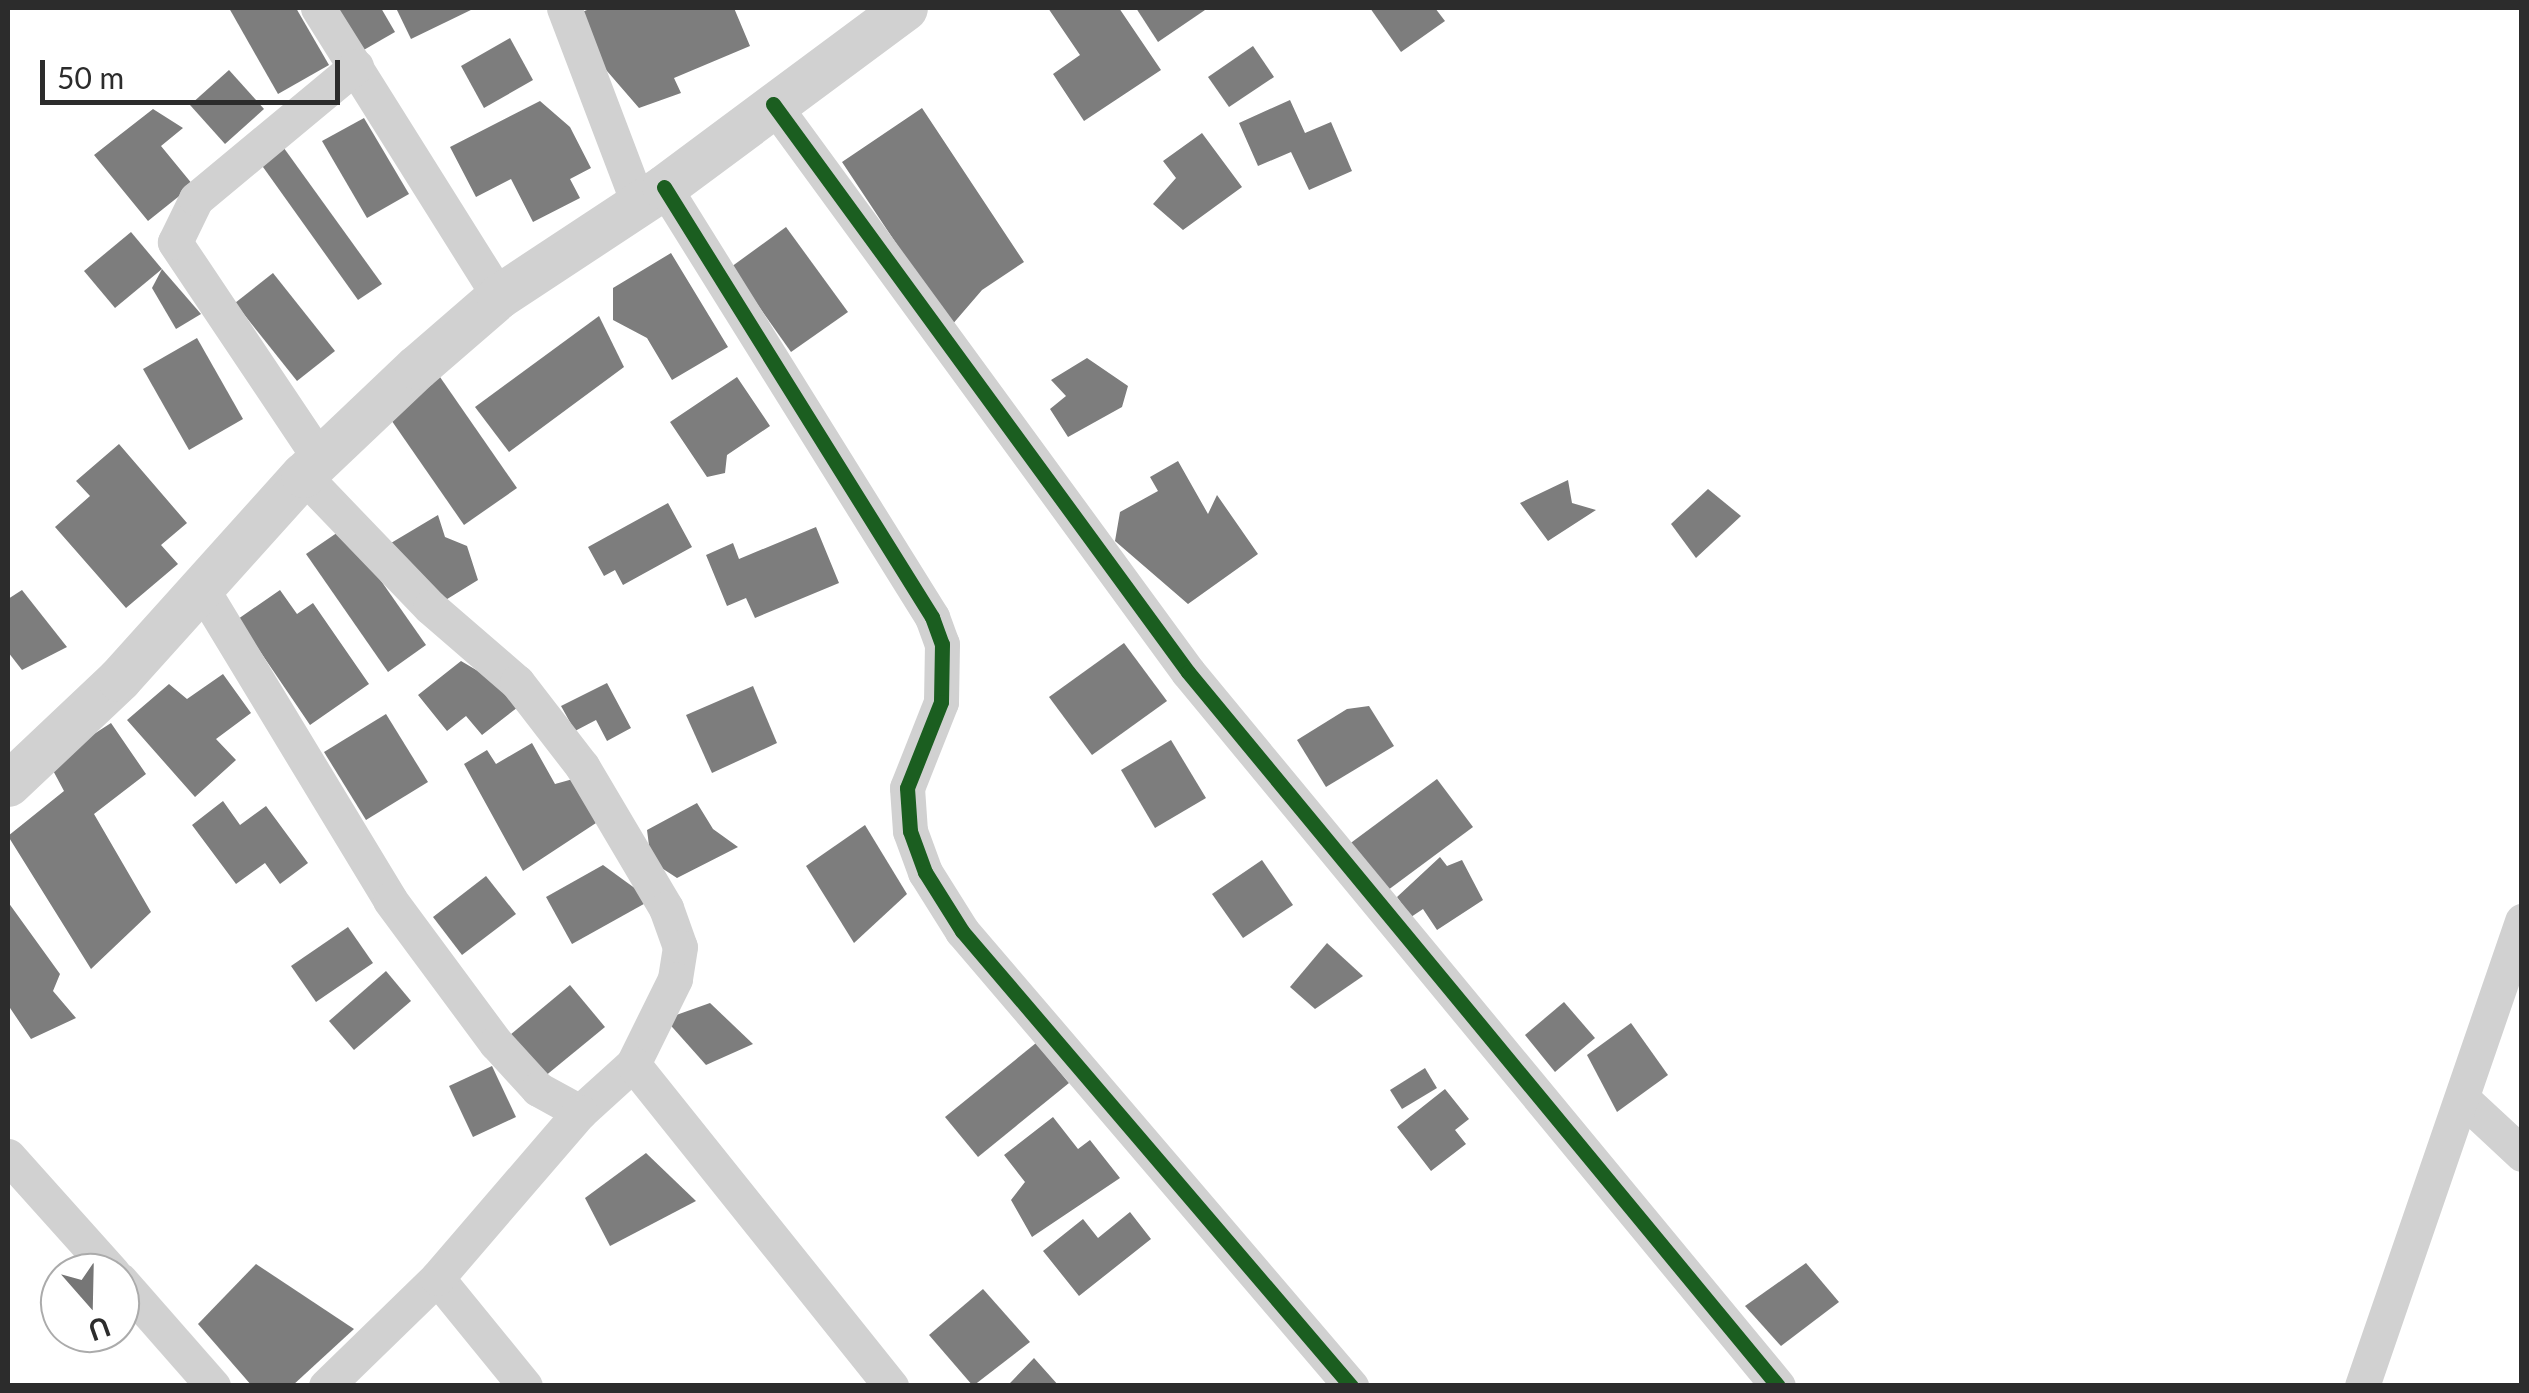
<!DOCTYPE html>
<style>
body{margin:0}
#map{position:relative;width:2529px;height:1393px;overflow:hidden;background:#fff;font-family:Lato,sans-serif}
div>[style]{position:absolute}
.building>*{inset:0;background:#7d7d7d}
.minor>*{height:35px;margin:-17.5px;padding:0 17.5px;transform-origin:17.5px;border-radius:17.5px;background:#d1d1d1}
.tertiary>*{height:45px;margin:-22.5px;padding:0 22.5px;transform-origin:22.5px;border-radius:22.5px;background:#d1d1d1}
.cycleway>*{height:15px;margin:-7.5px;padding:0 7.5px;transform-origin:7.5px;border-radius:7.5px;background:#1b5e20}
span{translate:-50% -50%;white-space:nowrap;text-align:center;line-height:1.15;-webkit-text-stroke:10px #fff;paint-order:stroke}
.frame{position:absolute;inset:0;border:10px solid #2c2c2c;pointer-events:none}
.north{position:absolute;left:40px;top:1253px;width:100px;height:100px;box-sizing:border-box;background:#fff;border:2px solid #ababab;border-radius:50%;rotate:160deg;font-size:28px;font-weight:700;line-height:40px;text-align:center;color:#2c2c2c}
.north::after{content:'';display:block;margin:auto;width:35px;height:45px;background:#767676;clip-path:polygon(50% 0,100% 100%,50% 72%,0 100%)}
.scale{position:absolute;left:40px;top:60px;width:300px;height:45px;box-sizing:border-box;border:5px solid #2c2c2c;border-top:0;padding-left:12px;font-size:30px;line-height:35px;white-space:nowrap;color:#2c2c2c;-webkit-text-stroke:8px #fff;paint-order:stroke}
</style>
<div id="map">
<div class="building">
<div style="clip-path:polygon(229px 8px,296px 8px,329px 65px,278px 94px)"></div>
<div style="clip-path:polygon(328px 8px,381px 8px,395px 32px,355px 55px)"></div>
<div style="clip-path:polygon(396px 8px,475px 8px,411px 39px)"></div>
<div style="clip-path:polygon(592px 8px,734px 8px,750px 46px,674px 78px,681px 93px,639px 108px,594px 56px,577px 14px)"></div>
<div style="clip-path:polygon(1048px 8px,1119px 8px,1161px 70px,1084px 121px,1053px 74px,1080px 55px)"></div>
<div style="clip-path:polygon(1136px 8px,1203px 8px,1205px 10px,1158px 42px)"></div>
<div style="clip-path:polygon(1370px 8px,1435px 8px,1445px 21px,1401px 52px)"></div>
<div style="clip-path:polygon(510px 38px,533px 80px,484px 108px,461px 66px)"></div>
<div style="clip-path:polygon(1253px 46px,1274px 77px,1229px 107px,1208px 77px)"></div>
<div style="clip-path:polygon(229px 70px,264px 109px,225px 144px,190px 105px)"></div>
<div style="clip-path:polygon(1290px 100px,1305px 133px,1331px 122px,1352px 171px,1309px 190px,1291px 152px,1258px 166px,1239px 123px)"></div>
<div style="clip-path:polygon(540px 101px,570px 127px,591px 168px,570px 179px,580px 198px,533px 222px,511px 179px,476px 197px,450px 147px)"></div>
<div style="clip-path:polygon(922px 108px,1024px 262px,982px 290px,951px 326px,842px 162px)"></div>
<div style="clip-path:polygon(153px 109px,183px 128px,161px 146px,193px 185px,148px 221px,94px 155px)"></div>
<div style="clip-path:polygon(364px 118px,409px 194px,367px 218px,322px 141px)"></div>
<div style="clip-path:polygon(1202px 133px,1242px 187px,1183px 230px,1153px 204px,1176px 178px,1163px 161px)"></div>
<div style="clip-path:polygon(281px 144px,382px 284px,358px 300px,258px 160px)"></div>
<div style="clip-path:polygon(786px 227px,848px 312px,791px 352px,731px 267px)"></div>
<div style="clip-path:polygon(131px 232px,162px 269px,115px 308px,84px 271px)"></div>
<div style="clip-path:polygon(671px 253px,728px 347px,672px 380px,647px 338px,613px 320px,613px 288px)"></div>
<div style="clip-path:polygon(162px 269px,201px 314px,176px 329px,152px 288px)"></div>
<div style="clip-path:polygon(273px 273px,335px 351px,297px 381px,235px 303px)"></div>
<div style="clip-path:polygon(599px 316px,624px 367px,509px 452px,475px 407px)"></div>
<div style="clip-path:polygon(197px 338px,243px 419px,189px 450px,143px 369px)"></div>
<div style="clip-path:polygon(1087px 358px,1128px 386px,1122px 407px,1068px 437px,1050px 409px,1066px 396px,1051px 380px)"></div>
<div style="clip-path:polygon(440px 377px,517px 488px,464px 525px,387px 414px)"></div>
<div style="clip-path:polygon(737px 377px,770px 426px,727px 455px,725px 473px,707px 477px,670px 422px)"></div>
<div style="clip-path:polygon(119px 444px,187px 523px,161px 545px,178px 564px,126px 608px,55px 527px,90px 496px,76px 481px)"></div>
<div style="clip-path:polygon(1178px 461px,1208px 514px,1217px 495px,1258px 554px,1188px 604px,1115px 541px,1120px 512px,1158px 491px,1150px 477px)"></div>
<div style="clip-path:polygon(1568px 480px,1572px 503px,1596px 510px,1548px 541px,1520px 503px)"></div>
<div style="clip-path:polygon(1708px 489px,1741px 516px,1696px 558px,1671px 524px)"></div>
<div style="clip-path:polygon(668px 503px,692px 547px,623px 585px,615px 570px,604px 576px,588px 547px)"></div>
<div style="clip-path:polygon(438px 515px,445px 537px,467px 546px,478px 580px,431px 609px,391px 543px)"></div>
<div style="clip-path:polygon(816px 527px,839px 583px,755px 618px,746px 598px,727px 606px,706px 555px,733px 543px,739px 559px)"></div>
<div style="clip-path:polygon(344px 528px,426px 645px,388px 672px,306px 554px)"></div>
<div style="clip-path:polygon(22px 590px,67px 647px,22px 670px,8px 652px,8px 599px)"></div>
<div style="clip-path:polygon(280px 590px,297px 614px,313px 603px,369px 684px,310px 725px,238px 619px)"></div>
<div style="clip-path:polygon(1124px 643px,1167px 701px,1092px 755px,1049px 697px)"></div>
<div style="clip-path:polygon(461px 661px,500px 684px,518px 707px,482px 735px,466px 716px,447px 731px,418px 695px)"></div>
<div style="clip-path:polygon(223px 674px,251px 713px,216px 739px,236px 760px,195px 797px,127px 720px,169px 684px,187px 699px)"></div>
<div style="clip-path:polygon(607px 683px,631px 728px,607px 741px,596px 720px,575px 731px,561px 706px)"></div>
<div style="clip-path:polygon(753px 686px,777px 743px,712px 773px,686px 715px)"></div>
<div style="clip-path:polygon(1369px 706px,1394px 746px,1326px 787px,1297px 740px,1347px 709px)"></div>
<div style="clip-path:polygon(386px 714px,428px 782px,366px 820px,324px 752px)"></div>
<div style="clip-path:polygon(111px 723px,146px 774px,94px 814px,151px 912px,91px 969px,8px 836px,64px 791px,49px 763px)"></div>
<div style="clip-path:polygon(1171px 740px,1206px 798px,1155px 828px,1121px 770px)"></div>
<div style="clip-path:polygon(532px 743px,555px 784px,573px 779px,596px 823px,523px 871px,464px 764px,487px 750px,496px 764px)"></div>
<div style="clip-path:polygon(1437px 779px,1473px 827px,1384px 893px,1348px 845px)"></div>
<div style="clip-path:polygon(223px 801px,240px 825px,266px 806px,308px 863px,280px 884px,265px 863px,236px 884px,192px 825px)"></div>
<div style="clip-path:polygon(697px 803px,713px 829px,738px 847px,677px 878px,651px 861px,647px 830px)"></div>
<div style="clip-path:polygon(865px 825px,907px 894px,854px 943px,806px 866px)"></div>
<div style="clip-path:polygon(1440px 857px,1447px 866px,1462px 860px,1483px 900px,1437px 930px,1423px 909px,1411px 917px,1397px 897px)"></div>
<div style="clip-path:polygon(1262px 860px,1293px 905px,1243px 938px,1212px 894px)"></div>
<div style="clip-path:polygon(603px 865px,651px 900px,572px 944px,546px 897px)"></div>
<div style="clip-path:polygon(486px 876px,516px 914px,462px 955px,433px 917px)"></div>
<div style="clip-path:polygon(8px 902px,60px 974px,53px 991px,76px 1018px,31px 1039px,8px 1005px)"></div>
<div style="clip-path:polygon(348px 927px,373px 963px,316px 1002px,291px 966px)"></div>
<div style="clip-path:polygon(1327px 943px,1363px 976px,1315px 1009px,1290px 987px)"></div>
<div style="clip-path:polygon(386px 971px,411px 1001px,354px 1050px,329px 1021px)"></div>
<div style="clip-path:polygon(570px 985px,605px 1027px,544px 1077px,510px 1035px)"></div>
<div style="clip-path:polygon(1564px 1002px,1595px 1038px,1555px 1072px,1525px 1035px)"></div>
<div style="clip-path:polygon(710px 1003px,753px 1044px,706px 1065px,665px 1019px)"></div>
<div style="clip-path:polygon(1631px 1023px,1668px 1075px,1617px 1112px,1587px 1055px)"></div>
<div style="clip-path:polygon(1036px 1043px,1069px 1083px,978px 1157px,945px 1117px)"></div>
<div style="clip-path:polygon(492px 1066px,516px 1117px,473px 1137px,449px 1086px)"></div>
<div style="clip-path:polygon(1425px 1068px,1437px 1088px,1402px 1109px,1390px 1090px)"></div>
<div style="clip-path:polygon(1445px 1089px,1469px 1119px,1455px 1130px,1466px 1144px,1431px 1171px,1397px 1127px)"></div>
<div style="clip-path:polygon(1053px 1117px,1078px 1149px,1090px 1140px,1120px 1178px,1032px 1237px,1011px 1200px,1025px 1182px,1004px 1155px)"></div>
<div style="clip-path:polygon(646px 1153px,696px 1201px,610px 1246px,585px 1198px)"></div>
<div style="clip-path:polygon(1130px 1212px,1151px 1239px,1079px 1296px,1043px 1251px,1083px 1219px,1098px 1238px)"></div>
<div style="clip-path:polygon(1806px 1263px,1839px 1302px,1781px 1346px,1745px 1306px)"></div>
<div style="clip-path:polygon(256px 1264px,354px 1329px,292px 1386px,252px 1386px,198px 1324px)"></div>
<div style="clip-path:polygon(983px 1289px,1030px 1342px,973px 1386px,929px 1335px)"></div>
<div style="clip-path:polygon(1034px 1358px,1059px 1386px,1007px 1386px,1013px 1380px)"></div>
</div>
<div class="minor">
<div style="left:318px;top:8px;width:340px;rotate:57.9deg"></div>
<div style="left:564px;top:8px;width:209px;rotate:69.2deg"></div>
<div style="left:773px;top:104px;width:703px;rotate:53.85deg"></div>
<div style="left:1188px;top:672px;width:926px;rotate:50.43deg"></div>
<div style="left:664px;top:187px;width:507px;rotate:58.07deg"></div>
<div style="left:932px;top:617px;width:29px;rotate:70deg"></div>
<div style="left:942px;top:644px;width:58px;rotate:91deg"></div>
<div style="left:941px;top:702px;width:92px;rotate:111.6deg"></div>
<div style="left:907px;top:788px;width:43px;rotate:86deg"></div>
<div style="left:910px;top:831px;width:44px;rotate:69.9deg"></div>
<div style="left:925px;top:872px;width:70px;rotate:57.9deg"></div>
<div style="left:962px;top:931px;width:599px;rotate:49.47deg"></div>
<div style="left:320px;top:459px;width:261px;rotate:-123.8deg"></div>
<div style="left:175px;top:242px;width:48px;rotate:-64deg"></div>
<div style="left:196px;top:199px;width:208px;rotate:-39.7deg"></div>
<div style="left:303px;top:475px;width:183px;rotate:46.1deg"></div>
<div style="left:430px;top:607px;width:115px;rotate:40.8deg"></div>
<div style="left:517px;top:682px;width:106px;rotate:52.3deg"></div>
<div style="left:582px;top:766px;width:165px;rotate:59.4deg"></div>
<div style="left:666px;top:908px;width:41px;rotate:70.3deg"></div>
<div style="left:680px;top:947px;width:32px;rotate:99deg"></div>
<div style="left:675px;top:979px;width:95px;rotate:116.3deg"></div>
<div style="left:202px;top:589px;width:363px;rotate:58.8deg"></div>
<div style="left:390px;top:900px;width:178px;rotate:53.5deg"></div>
<div style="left:496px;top:1043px;width:62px;rotate:47.6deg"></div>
<div style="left:538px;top:1089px;width:48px;rotate:28.7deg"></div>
<div style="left:580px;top:1112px;width:72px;rotate:-42.2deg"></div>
<div style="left:633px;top:1064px;width:413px;rotate:51.3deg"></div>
<div style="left:2465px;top:1101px;width:78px;rotate:42.9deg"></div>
<div style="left:8px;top:1156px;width:157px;rotate:48.1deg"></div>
<div style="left:437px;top:1278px;width:139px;rotate:50.8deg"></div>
<div style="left:120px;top:1280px;width:141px;rotate:48.7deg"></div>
<div style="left:326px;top:1386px;width:155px;rotate:-44.2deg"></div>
<div style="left:437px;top:1278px;width:219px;rotate:-49.3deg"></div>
<div style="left:2362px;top:1386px;width:492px;rotate:-71deg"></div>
</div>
<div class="tertiary">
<div style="left:8px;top:784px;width:153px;rotate:-43.4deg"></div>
<div style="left:119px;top:679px;width:275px;rotate:-48deg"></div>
<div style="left:303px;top:475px;width:157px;rotate:-43.5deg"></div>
<div style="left:417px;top:367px;width:108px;rotate:-40.9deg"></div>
<div style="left:499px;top:296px;width:198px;rotate:-33.4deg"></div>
<div style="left:664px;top:187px;width:300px;rotate:-36.6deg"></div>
</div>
<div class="cycleway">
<div style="left:773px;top:104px;width:703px;rotate:53.85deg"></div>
<div style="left:1188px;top:672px;width:926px;rotate:50.43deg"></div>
<div style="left:664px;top:187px;width:507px;rotate:58.07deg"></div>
<div style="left:932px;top:617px;width:29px;rotate:70deg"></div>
<div style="left:942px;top:644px;width:58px;rotate:91deg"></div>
<div style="left:941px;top:702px;width:92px;rotate:111.6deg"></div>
<div style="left:907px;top:788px;width:43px;rotate:86deg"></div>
<div style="left:910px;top:831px;width:44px;rotate:69.9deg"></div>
<div style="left:925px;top:872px;width:70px;rotate:57.9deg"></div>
<div style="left:962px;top:931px;width:599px;rotate:49.47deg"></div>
</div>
<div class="frame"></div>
<div class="north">U</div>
<div class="scale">50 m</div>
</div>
